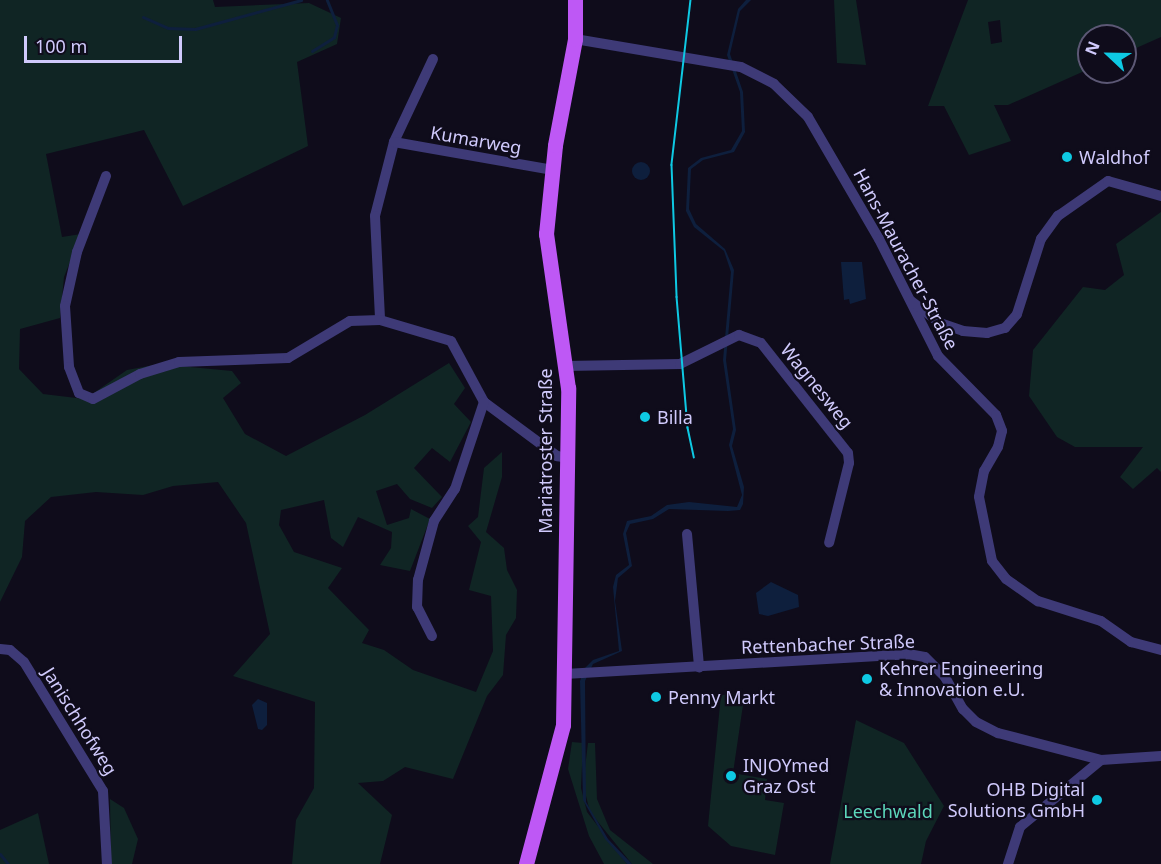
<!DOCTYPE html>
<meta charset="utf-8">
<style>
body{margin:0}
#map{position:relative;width:1161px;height:864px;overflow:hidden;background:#0f0c1b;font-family:"Noto Sans",sans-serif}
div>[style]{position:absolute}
.green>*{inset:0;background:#102524}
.water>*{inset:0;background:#0e1f3d}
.round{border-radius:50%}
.stream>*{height:3px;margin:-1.5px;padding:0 1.5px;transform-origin:1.5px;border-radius:1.5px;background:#0e1f3d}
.minor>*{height:10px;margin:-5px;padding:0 5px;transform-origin:5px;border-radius:5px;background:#3e3a77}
.primary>*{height:15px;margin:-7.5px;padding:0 7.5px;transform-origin:7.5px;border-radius:7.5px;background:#be58f5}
.tram>*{height:1.5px;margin:-0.75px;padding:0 0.75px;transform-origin:0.75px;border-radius:0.75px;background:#0ec9e3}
.dots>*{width:16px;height:16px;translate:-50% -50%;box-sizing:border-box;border:3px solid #0f0c1b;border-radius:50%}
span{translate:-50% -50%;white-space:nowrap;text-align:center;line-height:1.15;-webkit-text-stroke:4.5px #0f0c1b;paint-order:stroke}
.street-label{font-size:18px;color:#d0cafc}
.poi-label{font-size:18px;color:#d0cafc}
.left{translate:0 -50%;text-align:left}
.right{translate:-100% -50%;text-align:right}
.park-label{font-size:18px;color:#5cd6ba}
.north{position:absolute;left:1077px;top:24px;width:60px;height:60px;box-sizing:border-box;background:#0f0c1b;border:2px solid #5c5875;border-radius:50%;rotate:292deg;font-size:16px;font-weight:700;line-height:24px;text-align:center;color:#d0cafc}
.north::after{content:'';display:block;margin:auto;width:21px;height:27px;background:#0ec9e3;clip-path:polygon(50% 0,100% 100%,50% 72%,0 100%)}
.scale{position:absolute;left:24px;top:36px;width:158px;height:27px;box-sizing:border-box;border:3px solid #d0cafc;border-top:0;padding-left:8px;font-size:18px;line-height:21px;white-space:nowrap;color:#d0cafc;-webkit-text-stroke:4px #0f0c1b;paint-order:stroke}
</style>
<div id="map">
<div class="green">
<div style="clip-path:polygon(0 0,213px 0,215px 7px,309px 3px,341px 18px,337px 44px,297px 62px,308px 146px,183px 206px,144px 130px,46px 154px,62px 237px,81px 234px,64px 277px,60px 318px,20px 329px,19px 369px,43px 394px,85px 399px,127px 370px,159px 364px,232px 371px,241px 383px,223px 398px,245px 434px,286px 456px,365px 415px,449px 363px,465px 388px,454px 404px,471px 422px,450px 462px,432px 448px,414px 468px,442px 497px,432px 508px,410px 499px,397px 484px,376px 491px,387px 525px,409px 518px,411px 509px,430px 519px,410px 571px,380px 565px,391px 548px,392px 532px,358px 517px,343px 547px,331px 538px,324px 500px,281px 510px,279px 525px,294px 552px,342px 568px,328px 588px,369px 630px,362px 643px,384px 650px,413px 670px,476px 692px,493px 651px,491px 596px,469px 590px,481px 542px,468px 526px,478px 517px,484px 468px,502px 452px,502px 477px,486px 532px,504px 548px,507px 570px,517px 590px,516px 618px,506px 635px,503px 675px,487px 696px,453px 779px,405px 767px,383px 781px,358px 783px,392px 815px,380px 864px,292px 864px,296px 820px,314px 788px,315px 702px,233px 676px,270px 634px,246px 523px,218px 482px,173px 486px,143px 495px,96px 492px,51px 497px,25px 521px,22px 557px,0 602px)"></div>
<div style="clip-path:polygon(834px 0,856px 0,866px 65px,837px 63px)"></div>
<div style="clip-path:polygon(evenodd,968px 0,1161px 0,1161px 37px,1125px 53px,1125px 36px,1089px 36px,1089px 69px,1008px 105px,994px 105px,1011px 141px,969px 155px,944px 106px,928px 106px,968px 0,1000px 20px,1002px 42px,991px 44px,988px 22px,1000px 20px)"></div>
<div style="clip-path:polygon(1161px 212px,1161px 472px,1157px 468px,1133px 489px,1120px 477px,1143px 447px,1075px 447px,1057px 437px,1029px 396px,1033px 350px,1083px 287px,1105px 290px,1124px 275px,1116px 244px)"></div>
<div style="clip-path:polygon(740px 694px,743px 705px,733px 773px,767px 779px,765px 800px,784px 803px,775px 855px,731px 846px,708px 826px,721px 695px)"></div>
<div style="clip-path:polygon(856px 720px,904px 743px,944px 806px,926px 841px,921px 864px,830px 864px)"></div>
<div style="clip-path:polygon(572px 742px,583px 743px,581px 788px,587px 812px,627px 864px,604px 864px,589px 836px,568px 769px)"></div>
<div style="clip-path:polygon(588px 743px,595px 743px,597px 799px,610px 830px,653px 864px,632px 864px,590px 812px,583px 784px)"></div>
<div style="clip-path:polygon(110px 799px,124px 808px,138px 839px,132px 864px,111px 864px)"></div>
<div style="clip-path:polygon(38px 813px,49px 864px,0 864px,0 830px)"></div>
</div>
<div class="water">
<div style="clip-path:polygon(746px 0,751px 0,740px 11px,730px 54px,743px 92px,745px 132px,734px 152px,703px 160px,691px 169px,689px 209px,696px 224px,725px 249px,734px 270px,726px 360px,736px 430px,732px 446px,744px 487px,743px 504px,740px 510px,728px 511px,669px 509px,653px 519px,630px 524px,626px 533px,632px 566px,618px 578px,615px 601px,622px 651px,593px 664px,585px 681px,586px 802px,608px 839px,632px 864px,627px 864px,605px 839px,583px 800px,580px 681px,585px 668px,593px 660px,619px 651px,613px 587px,616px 575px,629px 565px,623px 534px,627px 521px,651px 516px,667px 505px,689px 502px,737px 507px,742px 495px,729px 445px,733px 429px,723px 360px,731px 272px,724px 251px,694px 227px,686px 211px,688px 168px,701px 158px,731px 150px,742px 131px,740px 92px,727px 55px,738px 9px)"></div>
<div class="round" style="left:632px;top:162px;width:18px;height:18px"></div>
<div style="clip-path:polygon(841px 262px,862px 262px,866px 299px,850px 304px,849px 299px,844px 300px)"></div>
<div style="clip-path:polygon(771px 582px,798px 595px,799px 607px,768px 616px,759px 614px,756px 593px)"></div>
<div style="clip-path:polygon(258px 699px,267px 703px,267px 725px,262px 730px,258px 729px,252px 705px)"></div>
</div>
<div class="stream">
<div style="left:143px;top:17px;width:27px;rotate:24deg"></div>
<div style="left:168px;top:28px;width:27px;rotate:2deg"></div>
<div style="left:195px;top:29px;width:110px;rotate:-15.3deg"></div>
<div style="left:312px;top:51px;width:26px;rotate:-32deg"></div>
<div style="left:334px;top:37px;width:12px;rotate:-76deg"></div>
<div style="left:337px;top:25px;width:27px;rotate:-112deg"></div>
<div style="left:0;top:854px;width:13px;rotate:51deg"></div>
</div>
<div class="minor">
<div style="left:575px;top:39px;width:168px;rotate:9.6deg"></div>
<div style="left:741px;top:67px;width:37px;rotate:27deg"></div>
<div style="left:774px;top:84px;width:47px;rotate:44.1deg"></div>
<div style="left:808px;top:117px;width:141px;rotate:59.8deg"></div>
<div style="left:879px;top:239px;width:131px;rotate:63.2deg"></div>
<div style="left:938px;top:356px;width:83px;rotate:45.5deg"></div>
<div style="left:996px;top:415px;width:17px;rotate:69deg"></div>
<div style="left:1002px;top:431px;width:16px;rotate:104deg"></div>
<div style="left:998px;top:447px;width:28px;rotate:120deg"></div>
<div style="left:984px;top:471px;width:26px;rotate:101deg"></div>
<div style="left:979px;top:497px;width:65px;rotate:78.5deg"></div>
<div style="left:992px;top:561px;width:23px;rotate:52deg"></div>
<div style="left:1006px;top:579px;width:39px;rotate:35deg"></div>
<div style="left:1038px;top:601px;width:66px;rotate:17.6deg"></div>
<div style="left:1101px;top:621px;width:37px;rotate:35deg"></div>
<div style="left:1131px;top:642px;width:31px;rotate:15deg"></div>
<div style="left:433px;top:59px;width:92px;rotate:115.2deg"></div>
<div style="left:394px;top:142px;width:76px;rotate:104.4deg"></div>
<div style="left:375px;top:216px;width:104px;rotate:87.2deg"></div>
<div style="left:380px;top:320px;width:74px;rotate:16.5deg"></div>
<div style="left:451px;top:341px;width:69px;rotate:61.6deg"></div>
<div style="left:484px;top:402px;width:91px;rotate:36.5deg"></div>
<div style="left:557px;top:456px;width:10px;rotate:11deg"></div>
<div style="left:394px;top:142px;width:160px;rotate:10deg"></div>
<div style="left:106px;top:176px;width:81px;rotate:110.9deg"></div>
<div style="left:77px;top:252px;width:55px;rotate:102.5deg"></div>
<div style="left:65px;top:306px;width:61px;rotate:86.2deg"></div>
<div style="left:69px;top:367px;width:28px;rotate:69deg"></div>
<div style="left:79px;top:393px;width:15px;rotate:23deg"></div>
<div style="left:93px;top:399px;width:53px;rotate:-28deg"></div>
<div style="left:140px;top:374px;width:41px;rotate:-17.1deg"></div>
<div style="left:179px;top:362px;width:109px;rotate:-2.1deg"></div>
<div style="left:288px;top:358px;width:72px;rotate:-30.8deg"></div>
<div style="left:350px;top:321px;width:30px;rotate:-2deg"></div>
<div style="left:911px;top:301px;width:36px;rotate:37deg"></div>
<div style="left:940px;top:323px;width:24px;rotate:19deg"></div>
<div style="left:963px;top:331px;width:24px;rotate:5deg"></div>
<div style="left:987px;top:333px;width:19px;rotate:-16deg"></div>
<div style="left:1005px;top:328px;width:18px;rotate:-49deg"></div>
<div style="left:1017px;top:314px;width:79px;rotate:-72.3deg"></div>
<div style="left:1041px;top:239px;width:29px;rotate:-54deg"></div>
<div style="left:1058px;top:216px;width:61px;rotate:-35deg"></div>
<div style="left:1108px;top:181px;width:55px;rotate:15.8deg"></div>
<div style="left:566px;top:366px;width:114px;rotate:-1deg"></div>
<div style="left:680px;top:364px;width:66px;rotate:-26.2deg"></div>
<div style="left:739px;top:335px;width:23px;rotate:20deg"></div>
<div style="left:761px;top:343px;width:140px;rotate:51.7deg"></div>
<div style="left:848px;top:453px;width:10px;rotate:84deg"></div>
<div style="left:849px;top:463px;width:82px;rotate:104deg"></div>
<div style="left:687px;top:534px;width:134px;rotate:84.8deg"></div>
<div style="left:432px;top:636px;width:33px;rotate:-117deg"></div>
<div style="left:417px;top:607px;width:27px;rotate:-88deg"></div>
<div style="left:418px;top:580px;width:61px;rotate:-74.8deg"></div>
<div style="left:434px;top:521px;width:38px;rotate:-57deg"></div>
<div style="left:455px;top:489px;width:92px;rotate:-71.6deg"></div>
<div style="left:0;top:649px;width:10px;rotate:6deg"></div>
<div style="left:10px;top:650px;width:18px;rotate:41deg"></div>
<div style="left:24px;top:662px;width:151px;rotate:58.5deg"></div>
<div style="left:103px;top:791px;width:73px;rotate:86.9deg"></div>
<div style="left:565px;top:674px;width:344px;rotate:-3.3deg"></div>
<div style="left:908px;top:654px;width:17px;rotate:10deg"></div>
<div style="left:925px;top:657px;width:28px;rotate:45deg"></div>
<div style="left:945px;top:677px;width:37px;rotate:61deg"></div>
<div style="left:963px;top:709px;width:18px;rotate:45deg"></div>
<div style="left:976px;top:722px;width:25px;rotate:27deg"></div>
<div style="left:998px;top:733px;width:106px;rotate:14.7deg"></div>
<div style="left:1101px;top:760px;width:60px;rotate:-3.8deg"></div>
<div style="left:1008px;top:864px;width:39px;rotate:-72deg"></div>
<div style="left:1020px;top:827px;width:105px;rotate:-39.6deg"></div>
</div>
<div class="primary">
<div style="left:526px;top:864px;width:144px;rotate:-75.1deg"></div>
<div style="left:563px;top:725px;width:337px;rotate:-89.1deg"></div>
<div style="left:568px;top:388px;width:156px;rotate:-98.1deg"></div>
<div style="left:546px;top:234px;width:89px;rotate:-84.2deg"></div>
<div style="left:555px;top:145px;width:108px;rotate:-79.3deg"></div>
<div style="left:575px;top:39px;width:39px;rotate:-90deg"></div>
</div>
<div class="tram">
<div style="left:691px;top:0;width:166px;rotate:96.6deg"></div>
<div style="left:672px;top:165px;width:132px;rotate:87.8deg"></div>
<div style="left:677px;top:297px;width:131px;rotate:85.2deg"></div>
<div style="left:688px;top:428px;width:30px;rotate:78deg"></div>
</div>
<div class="dots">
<div style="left:1067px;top:157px;background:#0ec9e3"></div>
<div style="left:645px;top:417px;background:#0ec9e3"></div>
<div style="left:867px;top:679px;background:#0ec9e3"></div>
<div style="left:656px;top:697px;background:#0ec9e3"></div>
<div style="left:731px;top:776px;background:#0ec9e3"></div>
<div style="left:1097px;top:800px;background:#0ec9e3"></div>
</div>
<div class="street-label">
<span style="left:476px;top:140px;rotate:10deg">Kumarweg</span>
<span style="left:906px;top:259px;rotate:62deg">Hans-Mauracher-Straße</span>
<span style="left:817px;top:386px;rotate:51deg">Wagnesweg</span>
<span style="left:545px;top:451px;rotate:-90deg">Mariatroster Straße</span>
<span style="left:828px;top:644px;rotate:-2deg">Rettenbacher Straße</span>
<span style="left:80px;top:721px;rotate:58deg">Janischhofweg</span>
</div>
<div class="poi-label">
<span class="left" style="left:1079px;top:157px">Waldhof</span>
<span class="left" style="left:657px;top:417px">Billa</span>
<span class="left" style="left:879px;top:679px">Kehrer Engineering<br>&amp; Innovation e.U.</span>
<span class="left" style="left:668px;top:697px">Penny Markt</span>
<span class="left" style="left:743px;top:776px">INJOYmed<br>Graz Ost</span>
<span class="right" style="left:1085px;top:800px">OHB Digital<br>Solutions GmbH</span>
</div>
<div class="park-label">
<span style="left:888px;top:811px">Leechwald</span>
</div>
<div class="north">N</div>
<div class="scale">100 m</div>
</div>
